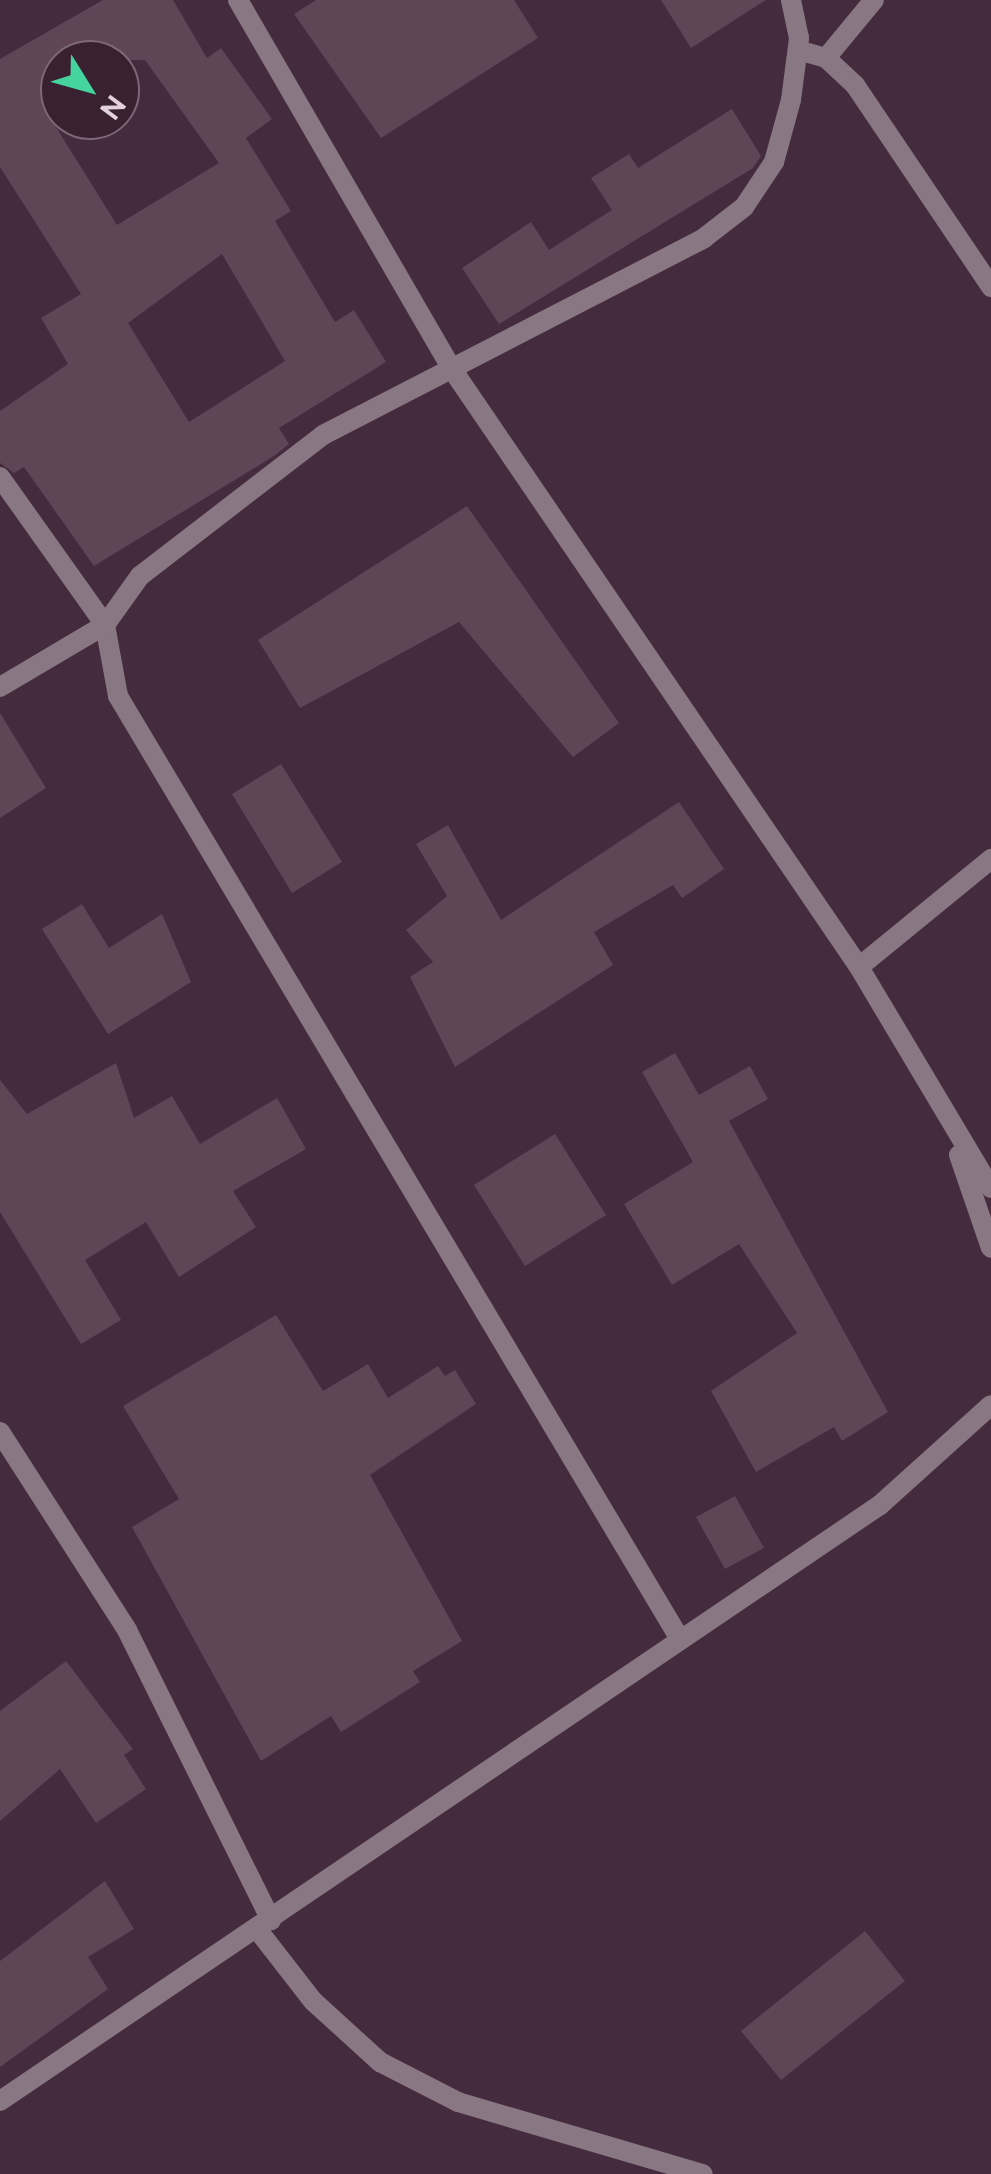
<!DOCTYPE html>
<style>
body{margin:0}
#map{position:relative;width:991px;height:2174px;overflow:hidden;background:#442b3d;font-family:Raleway,sans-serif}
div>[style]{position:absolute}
.building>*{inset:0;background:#604557}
.street>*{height:20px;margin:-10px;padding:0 10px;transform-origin:10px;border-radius:10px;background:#897783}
span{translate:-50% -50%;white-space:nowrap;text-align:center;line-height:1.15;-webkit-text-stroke:8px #392132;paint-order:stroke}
.north{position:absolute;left:40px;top:40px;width:100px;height:100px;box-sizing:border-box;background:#392132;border:2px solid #7d6876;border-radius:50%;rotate:127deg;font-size:28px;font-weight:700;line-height:40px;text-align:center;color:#e3d2dd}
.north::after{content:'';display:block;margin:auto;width:35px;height:45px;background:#46d49e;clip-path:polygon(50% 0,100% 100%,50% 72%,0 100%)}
</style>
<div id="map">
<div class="building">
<div style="clip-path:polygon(evenodd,103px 0,173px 0,207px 58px,221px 48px,272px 119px,246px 138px,291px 211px,275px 221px,335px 322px,354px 310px,386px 362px,279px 428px,289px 444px,274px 456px,94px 566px,24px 467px,14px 473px,0 463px,0 411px,68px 364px,41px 318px,81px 294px,0 167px,0 59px,103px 0,60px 60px,145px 60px,219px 163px,117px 225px,54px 124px,60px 60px,103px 0,222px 254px,285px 361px,189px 422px,128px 323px,222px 254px)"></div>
<div style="clip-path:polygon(316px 0,514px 0,538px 38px,381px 138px,294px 14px)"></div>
<div style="clip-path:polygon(661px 0,766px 0,691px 48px)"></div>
<div style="clip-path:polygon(732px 109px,761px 156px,753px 168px,499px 324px,462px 268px,531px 222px,549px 250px,612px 210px,591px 178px,629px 154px,638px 168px)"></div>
<div style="clip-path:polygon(467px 506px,619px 723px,573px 757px,459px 622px,300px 708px,258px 640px)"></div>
<div style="clip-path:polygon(0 713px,46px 788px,0 818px)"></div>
<div style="clip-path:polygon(281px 764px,342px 862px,292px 893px,232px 794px)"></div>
<div style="clip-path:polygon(679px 802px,724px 869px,682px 898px,673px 885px,594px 932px,613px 965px,455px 1067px,410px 977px,433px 962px,406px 930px,447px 896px,416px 844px,448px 825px,501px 920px)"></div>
<div style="clip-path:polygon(82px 904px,109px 948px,162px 914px,191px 982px,108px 1034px,42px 929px)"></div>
<div style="clip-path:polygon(675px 1053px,699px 1095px,750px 1066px,768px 1099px,729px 1121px,888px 1412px,842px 1441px,834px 1427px,756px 1472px,711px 1391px,797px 1333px,739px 1244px,672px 1285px,624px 1204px,693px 1162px,642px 1072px)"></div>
<div style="clip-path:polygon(116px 1063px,134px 1118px,172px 1096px,200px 1144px,277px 1098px,306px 1149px,233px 1191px,256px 1227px,179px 1277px,146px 1222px,85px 1260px,121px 1320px,81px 1344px,0 1212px,0 1080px,27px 1114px)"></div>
<div style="clip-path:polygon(555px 1134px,606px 1215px,525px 1266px,474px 1185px)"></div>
<div style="clip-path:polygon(276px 1315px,323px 1391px,368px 1364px,388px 1398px,438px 1366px,445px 1376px,455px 1370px,476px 1404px,370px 1475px,462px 1641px,413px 1671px,420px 1682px,341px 1732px,331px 1716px,261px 1761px,132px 1527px,179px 1499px,123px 1406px)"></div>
<div style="clip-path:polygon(735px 1496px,764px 1548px,725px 1569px,696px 1517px)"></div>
<div style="clip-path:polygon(66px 1661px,133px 1749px,124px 1755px,146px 1789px,96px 1823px,60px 1769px,0 1821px,0 1711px)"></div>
<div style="clip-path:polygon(105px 1881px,134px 1929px,88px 1957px,108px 1989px,0 2067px,0 1961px)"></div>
<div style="clip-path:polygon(865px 1931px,905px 1981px,781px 2080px,741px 2031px)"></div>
</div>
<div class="street">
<div style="left:238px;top:0;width:427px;rotate:59.9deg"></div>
<div style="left:452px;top:369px;width:723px;rotate:55.76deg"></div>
<div style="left:859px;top:967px;width:257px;rotate:59.2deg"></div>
<div style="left:798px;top:50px;width:29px;rotate:16deg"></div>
<div style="left:826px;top:58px;width:40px;rotate:43deg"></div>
<div style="left:855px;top:85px;width:244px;rotate:56deg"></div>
<div style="left:826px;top:58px;width:75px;rotate:-50.4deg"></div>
<div style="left:0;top:477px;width:181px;rotate:54.6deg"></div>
<div style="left:105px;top:625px;width:72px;rotate:79.6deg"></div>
<div style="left:118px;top:696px;width:1092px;rotate:59.21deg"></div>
<div style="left:0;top:687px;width:122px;rotate:-30.6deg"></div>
<div style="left:105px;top:625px;width:60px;rotate:-54.5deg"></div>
<div style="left:140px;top:576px;width:231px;rotate:-37.6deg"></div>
<div style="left:323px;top:435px;width:429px;rotate:-27.3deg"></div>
<div style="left:704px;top:238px;width:51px;rotate:-37.8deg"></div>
<div style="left:744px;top:207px;width:54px;rotate:-56.3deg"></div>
<div style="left:774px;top:162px;width:64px;rotate:-74.7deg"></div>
<div style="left:791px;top:100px;width:63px;rotate:-82.6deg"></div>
<div style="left:799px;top:38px;width:39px;rotate:-102deg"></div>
<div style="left:859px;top:967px;width:171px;rotate:-39.3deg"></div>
<div style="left:959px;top:1155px;width:98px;rotate:71deg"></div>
<div style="left:0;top:1432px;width:235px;rotate:57.3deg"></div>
<div style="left:127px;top:1630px;width:324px;rotate:63.6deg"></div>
<div style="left:257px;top:1929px;width:91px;rotate:52.1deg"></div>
<div style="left:313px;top:2001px;width:91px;rotate:42.3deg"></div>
<div style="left:380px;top:2062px;width:88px;rotate:27.1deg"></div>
<div style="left:458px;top:2102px;width:255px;rotate:16.4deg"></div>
<div style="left:0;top:2101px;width:1063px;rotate:-34.11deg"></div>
<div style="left:880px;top:1505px;width:149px;rotate:-42deg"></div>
</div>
<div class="north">N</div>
</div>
